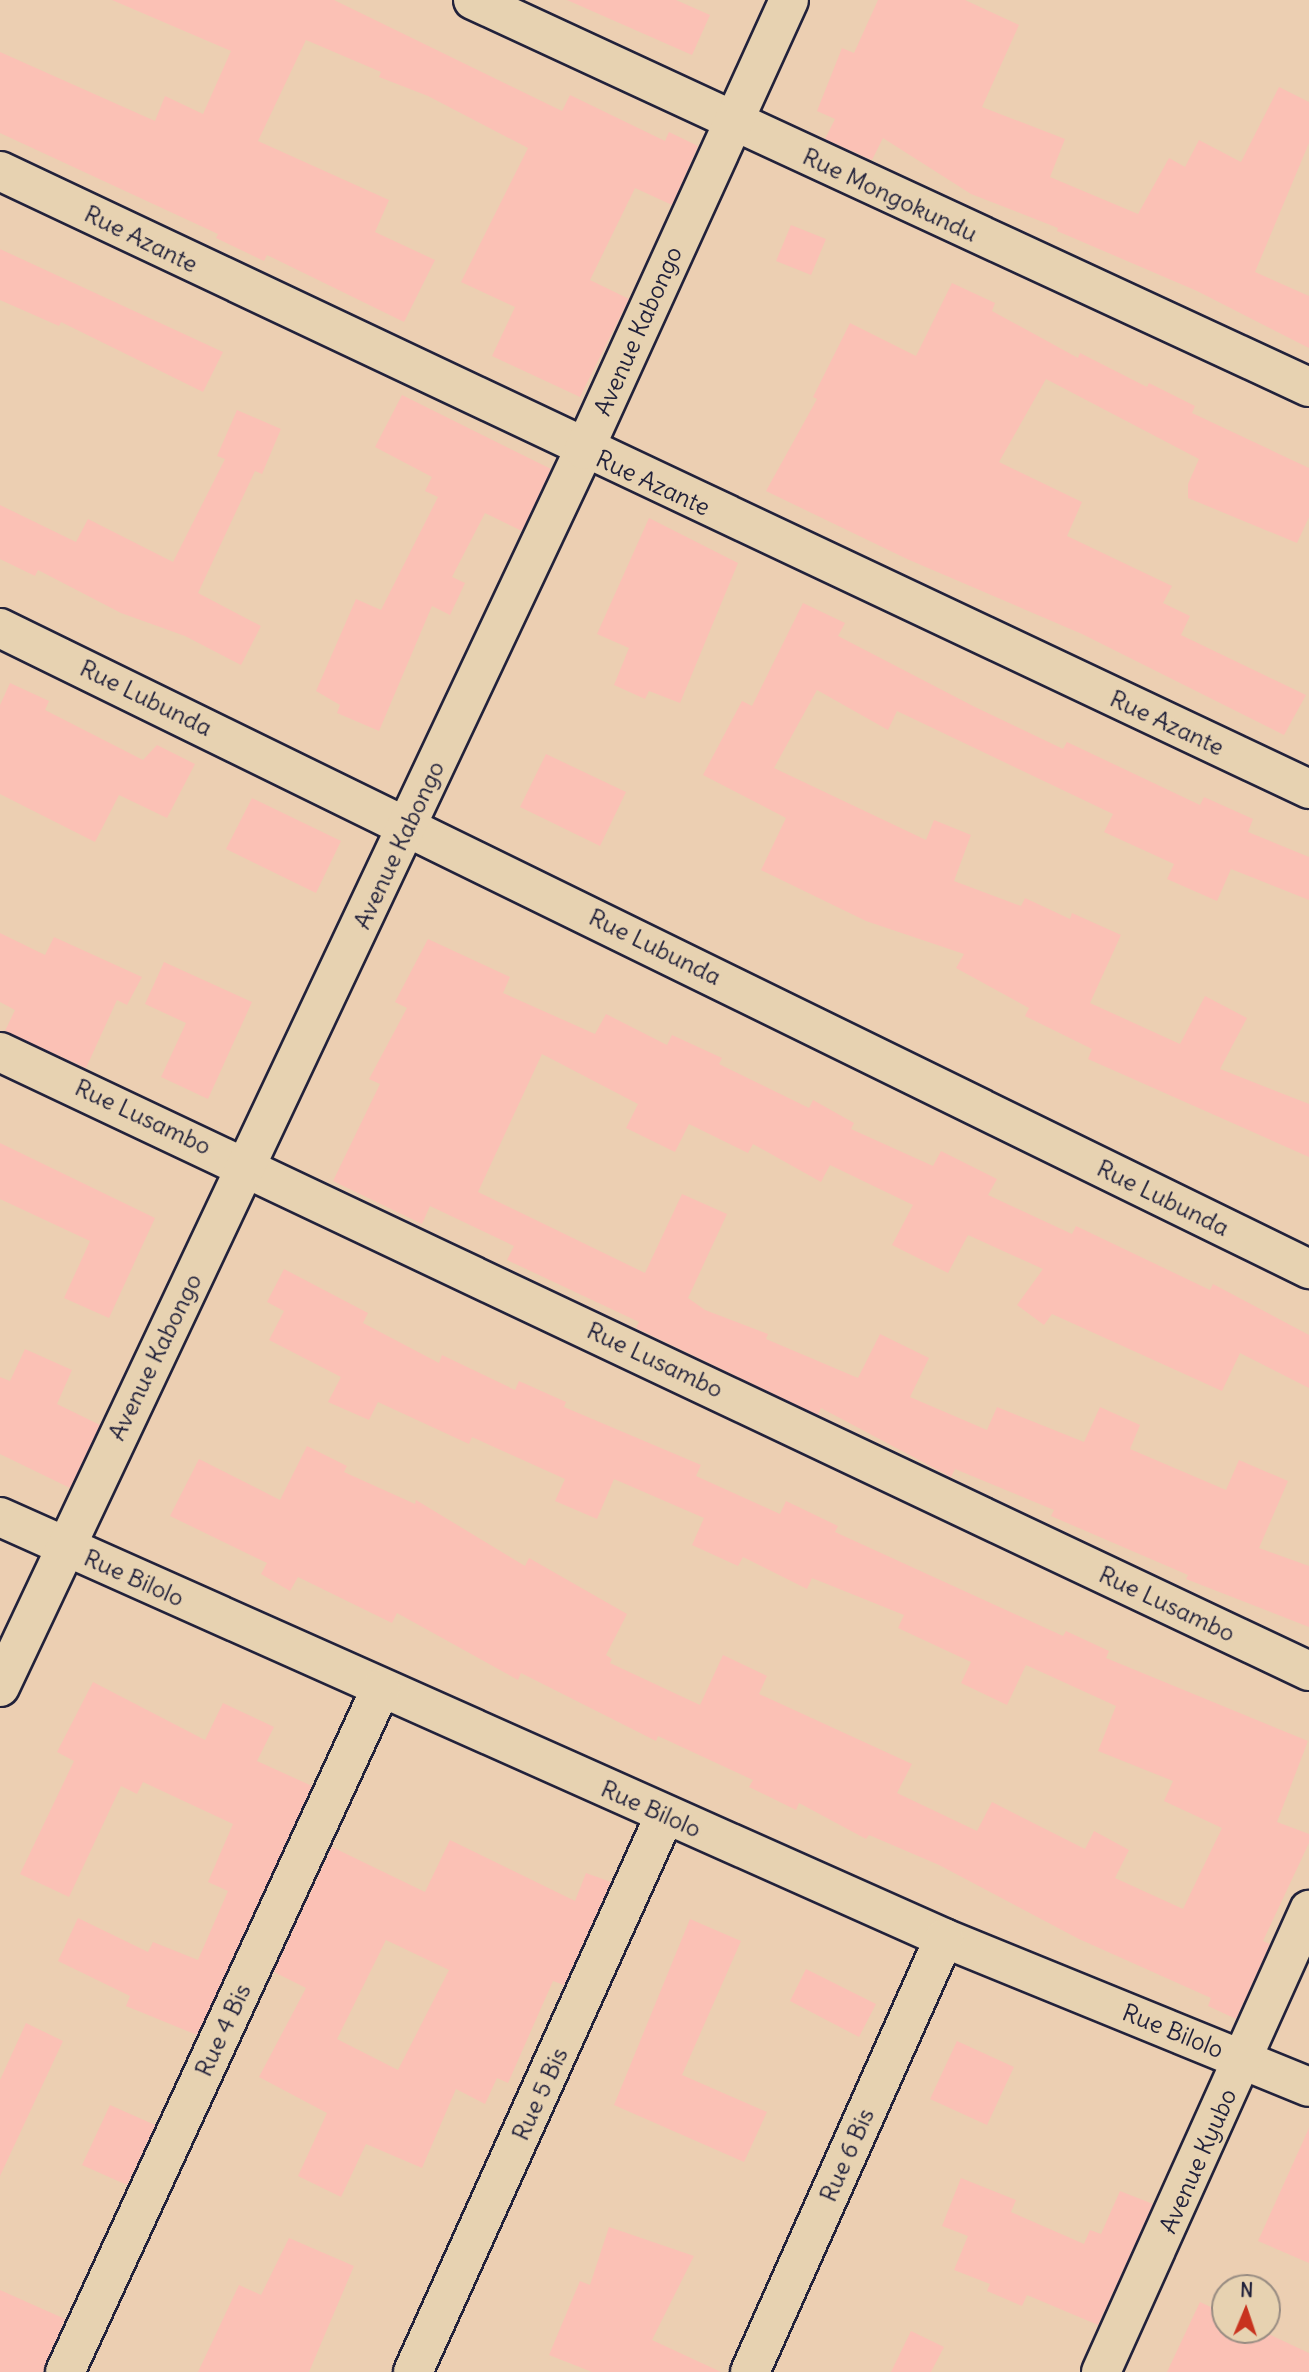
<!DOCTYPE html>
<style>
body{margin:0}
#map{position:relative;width:1309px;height:2372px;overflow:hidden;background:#eccfb2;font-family:Delius,sans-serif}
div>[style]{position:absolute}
.building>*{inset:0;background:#fbc1b5}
.roads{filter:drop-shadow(2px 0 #22223b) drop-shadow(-2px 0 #22223b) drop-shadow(0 2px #22223b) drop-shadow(0 -2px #22223b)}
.minor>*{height:38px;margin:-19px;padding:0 19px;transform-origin:19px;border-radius:19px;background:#e7d2b1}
span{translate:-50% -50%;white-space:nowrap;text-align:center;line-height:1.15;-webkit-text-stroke:5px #e7d2b1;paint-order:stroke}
.street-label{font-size:24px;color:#22223b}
.north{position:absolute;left:1211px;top:2274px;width:70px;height:70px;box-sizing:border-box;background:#e7d2b1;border:2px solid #988c82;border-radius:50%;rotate:2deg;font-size:19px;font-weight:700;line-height:28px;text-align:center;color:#22223b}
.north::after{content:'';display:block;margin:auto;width:24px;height:32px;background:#c8321e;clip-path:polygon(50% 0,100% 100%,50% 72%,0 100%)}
</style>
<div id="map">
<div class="building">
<div style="clip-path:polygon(112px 0,334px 0,562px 111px,570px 95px,665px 141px,669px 132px,698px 146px,672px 205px,635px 188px,590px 280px,629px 299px,580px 397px,492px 356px,515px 307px,461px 282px,528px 148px,428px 96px,379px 77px,381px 72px,306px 40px,258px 141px,389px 200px,375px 232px,435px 260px,404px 322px,267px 255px,264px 261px,216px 238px,218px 234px,0 133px,0 52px,155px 121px,165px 96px,203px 114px,231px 51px)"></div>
<div style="clip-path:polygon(567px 0,676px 0,710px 15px,692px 55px)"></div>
<div style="clip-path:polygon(878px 0,965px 0,1019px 25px,982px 107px,1065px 139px,1050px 177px,1138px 214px,1169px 158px,1185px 167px,1199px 140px,1241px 162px,1279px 87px,1309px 102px,1309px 143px,1255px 272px,1309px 296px,1309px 348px,1197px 291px,1057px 231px,1058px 228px,971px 194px,883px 138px,872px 160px,825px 139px,835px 119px,817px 111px,842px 48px,854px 53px)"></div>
<div style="clip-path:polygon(791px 225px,826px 239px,811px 275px,776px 261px)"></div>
<div style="clip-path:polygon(0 249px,223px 352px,203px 392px,61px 322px,59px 326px,0 300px)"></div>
<div style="clip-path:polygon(952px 283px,995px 303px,992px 311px,1078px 358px,1080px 353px,1147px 387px,1149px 383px,1195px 406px,1192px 413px,1309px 468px,1309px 517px,1297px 543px,1188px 498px,1188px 484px,1199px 459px,1046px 379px,999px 462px,1082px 502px,1067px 536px,1172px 586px,1163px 603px,1190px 616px,1181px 635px,1306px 695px,1284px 735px,1082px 634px,907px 559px,766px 491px,817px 399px,813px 397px,850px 323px,916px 356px)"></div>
<div style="clip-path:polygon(402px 395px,551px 469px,522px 531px,485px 513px,452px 577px,465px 583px,450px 615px,432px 606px,379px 731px,337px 713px,340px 705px,316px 691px,356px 599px,381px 610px,438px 497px,425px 491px,432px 477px,375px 447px)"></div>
<div style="clip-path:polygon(237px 410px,281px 429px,262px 474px,255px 471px,198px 593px,261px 626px,241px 665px,185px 636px,121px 613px,38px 570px,35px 576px,0 559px,0 505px,76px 542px,88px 519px,173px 562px,225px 459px,217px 456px)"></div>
<div style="clip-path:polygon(649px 518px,738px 563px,680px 703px,649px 691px,645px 699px,614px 685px,629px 648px,597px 634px)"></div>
<div style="clip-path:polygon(803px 603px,845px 623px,838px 636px,973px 706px,1063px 749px,1067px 742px,1200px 805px,1204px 797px,1253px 819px,1248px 832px,1309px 857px,1309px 900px,1231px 869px,1217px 901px,1167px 879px,1174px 864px,1104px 832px,1113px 814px,897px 711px,888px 730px,817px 690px,774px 768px,926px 840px,934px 820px,971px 835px,954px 881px,1021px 906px,1025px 898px,1070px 919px,1072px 913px,1121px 935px,1090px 1003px,1180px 1044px,1205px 996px,1247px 1018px,1220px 1069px,1309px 1104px,1309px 1157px,1088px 1059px,1092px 1049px,1025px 1016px,1029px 1008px,956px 968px,964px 954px,866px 921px,761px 870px,786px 818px,703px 775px,742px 701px,752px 706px)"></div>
<div style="clip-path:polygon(10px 683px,49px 701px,45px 710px,143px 760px,157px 745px,195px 764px,167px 818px,119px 795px,95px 842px,0 794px,0 705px)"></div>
<div style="clip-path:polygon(546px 754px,626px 792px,600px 846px,520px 807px)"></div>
<div style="clip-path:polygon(252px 798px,341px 841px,316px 893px,226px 849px)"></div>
<div style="clip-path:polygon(0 933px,45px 955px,54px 937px,142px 977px,127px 1005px,117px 1000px,86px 1068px,5px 1031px,15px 1010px,0 1002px)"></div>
<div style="clip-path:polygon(428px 939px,510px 977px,503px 993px,595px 1034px,606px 1014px,667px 1045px,672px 1035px,722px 1058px,719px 1064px,809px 1108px,813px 1100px,854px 1123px,851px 1129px,933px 1166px,941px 1151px,997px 1179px,988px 1195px,1072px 1234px,1076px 1226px,1210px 1290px,1213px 1284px,1309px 1335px,1309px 1388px,1240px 1353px,1222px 1391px,1052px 1314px,1044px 1325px,1017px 1305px,1043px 1269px,968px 1235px,948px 1273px,892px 1245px,913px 1205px,830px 1165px,821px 1182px,753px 1144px,748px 1153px,689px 1124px,675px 1152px,626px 1128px,638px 1104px,542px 1054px,478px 1192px,645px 1273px,682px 1194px,727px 1214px,688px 1298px,705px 1310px,768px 1334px,766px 1339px,858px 1378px,880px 1334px,929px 1358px,910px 1397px,987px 1430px,997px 1407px,1084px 1442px,1100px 1407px,1140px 1425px,1130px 1449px,1226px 1490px,1239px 1460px,1288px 1481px,1259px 1548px,1309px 1566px,1309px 1627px,1186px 1579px,1188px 1575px,1051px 1516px,1054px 1510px,955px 1469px,951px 1477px,821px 1408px,818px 1415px,636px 1328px,639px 1322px,507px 1260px,514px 1246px,430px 1206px,422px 1224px,333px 1181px,380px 1084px,369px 1079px,407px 1008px,395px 1002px)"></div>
<div style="clip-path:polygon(164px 962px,252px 1002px,208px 1099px,161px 1077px,186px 1023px,145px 1004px)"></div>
<div style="clip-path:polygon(0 1143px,155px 1218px,109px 1318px,64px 1298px,90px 1241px,0 1199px)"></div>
<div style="clip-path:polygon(284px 1269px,368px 1313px,363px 1323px,439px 1363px,442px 1355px,515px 1390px,519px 1381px,566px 1402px,564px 1407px,701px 1465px,696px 1476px,780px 1514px,786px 1501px,838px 1526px,835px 1532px,1063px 1636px,1066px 1631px,1109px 1651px,1106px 1658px,1308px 1741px,1277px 1822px,1309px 1834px,1309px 1843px,1263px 1941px,1270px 1944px,1236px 2019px,1208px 2006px,1211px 1998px,1079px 1939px,939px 1865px,869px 1835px,866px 1839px,799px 1803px,796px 1810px,749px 1787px,753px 1780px,658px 1736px,656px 1741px,521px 1673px,518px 1680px,397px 1613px,392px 1623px,298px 1577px,290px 1591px,261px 1574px,267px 1563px,170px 1516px,199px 1459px,280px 1500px,307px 1446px,347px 1466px,344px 1472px,415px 1504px,416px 1500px,525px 1566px,529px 1558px,627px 1614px,606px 1655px,612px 1659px,610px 1663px,700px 1705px,723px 1655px,767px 1676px,759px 1694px,912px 1764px,897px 1793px,977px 1831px,992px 1802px,1085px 1849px,1094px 1831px,1129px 1850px,1115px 1878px,1183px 1909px,1222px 1828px,1164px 1801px,1173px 1781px,1098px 1751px,1116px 1706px,1026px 1665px,1007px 1705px,961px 1683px,971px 1662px,898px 1628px,904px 1615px,812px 1578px,807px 1589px,743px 1557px,738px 1566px,692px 1545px,704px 1518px,614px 1479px,597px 1519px,555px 1501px,565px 1479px,472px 1437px,469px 1444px,378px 1402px,369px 1420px,328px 1402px,341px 1377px,269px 1340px,284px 1311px,267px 1302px)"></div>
<div style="clip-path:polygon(25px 1349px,72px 1370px,57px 1404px,100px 1425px,70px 1488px,0 1454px,0 1377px,10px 1381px)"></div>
<div style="clip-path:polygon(93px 1682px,205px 1740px,223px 1703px,274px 1727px,257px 1761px,312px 1786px,197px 2035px,126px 2006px,130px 1996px,58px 1961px,78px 1918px,148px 1952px,153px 1942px,198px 1960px,228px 1891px,208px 1882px,233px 1824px,143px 1782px,137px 1794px,121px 1786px,69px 1897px,20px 1874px,74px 1761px,57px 1752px)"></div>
<div style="clip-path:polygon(evenodd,450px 1840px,575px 1901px,586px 1873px,611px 1882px,564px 1985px,553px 1981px,508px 2083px,497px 2078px,485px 2104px,456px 2089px,422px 2168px,366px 2144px,341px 2197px,298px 2176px,327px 2113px,259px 2077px,306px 1988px,274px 1972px,332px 1847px,425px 1892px,450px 1840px,386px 1940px,449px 1970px,398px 2070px,337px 2039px,386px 1940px)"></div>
<div style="clip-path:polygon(690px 1919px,741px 1941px,682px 2075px,767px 2112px,744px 2162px,614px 2105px)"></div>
<div style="clip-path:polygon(806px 1969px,876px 2004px,859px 2037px,790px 2001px)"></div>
<div style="clip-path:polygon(26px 2023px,63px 2041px,0 2176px,0 2080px)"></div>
<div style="clip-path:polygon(957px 2041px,1014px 2067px,987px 2125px,930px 2099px)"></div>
<div style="clip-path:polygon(110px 2105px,155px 2125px,127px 2185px,82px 2165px)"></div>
<div style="clip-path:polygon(1309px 2128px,1309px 2263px,1258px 2241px)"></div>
<div style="clip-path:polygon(961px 2178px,1016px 2200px,1011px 2212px,1084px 2244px,1090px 2230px,1101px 2234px,1120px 2191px,1153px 2204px,1098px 2325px,1027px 2295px,1022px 2306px,987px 2291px,990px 2284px,954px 2270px,968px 2236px,942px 2226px)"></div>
<div style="clip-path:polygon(609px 2227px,694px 2256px,652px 2340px,721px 2372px,592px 2372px,549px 2355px,580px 2281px,590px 2285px)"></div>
<div style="clip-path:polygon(289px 2238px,354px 2266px,309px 2372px,198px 2372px,239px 2285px,261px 2295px)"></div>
<div style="clip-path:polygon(0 2290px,65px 2319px,43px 2372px,0 2372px)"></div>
<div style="clip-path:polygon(1200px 2302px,1225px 2314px,1225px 2330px,1260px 2330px,1309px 2353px,1309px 2372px,1167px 2372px)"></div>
<div style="clip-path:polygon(911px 2331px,944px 2347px,931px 2372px,891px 2372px)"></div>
</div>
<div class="roads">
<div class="minor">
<div style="left:473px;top:0;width:921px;rotate:24.84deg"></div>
<div style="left:0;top:171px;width:1448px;rotate:25.27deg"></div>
<div style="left:0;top:628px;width:1458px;rotate:26.09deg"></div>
<div style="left:0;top:1052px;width:1448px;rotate:25.31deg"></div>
<div style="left:0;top:1517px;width:1034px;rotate:24.04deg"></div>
<div style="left:944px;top:1938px;width:394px;rotate:22.2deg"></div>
<div style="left:0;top:1687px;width:1368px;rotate:-64.73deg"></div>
<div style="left:584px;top:450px;width:494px;rotate:-65.5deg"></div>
<div style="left:65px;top:2372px;width:753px;rotate:-65.2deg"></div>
<div style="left:413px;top:2372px;width:611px;rotate:-65.66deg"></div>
<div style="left:750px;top:2372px;width:475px;rotate:-65.9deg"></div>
<div style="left:1101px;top:2372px;width:507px;rotate:-65.76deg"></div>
</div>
</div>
<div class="street-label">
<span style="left:890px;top:195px;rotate:25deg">Rue Mongokundu</span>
<span style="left:141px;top:239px;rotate:26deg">Rue Azante</span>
<span style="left:638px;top:331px;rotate:-66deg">Avenue Kabongo</span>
<span style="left:653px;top:483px;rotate:25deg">Rue Azante</span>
<span style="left:146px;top:698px;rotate:26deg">Rue Lubunda</span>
<span style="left:1167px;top:723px;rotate:25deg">Rue Azante</span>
<span style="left:399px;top:845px;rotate:-65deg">Avenue Kabongo</span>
<span style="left:655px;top:947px;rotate:26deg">Rue Lubunda</span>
<span style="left:143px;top:1117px;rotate:25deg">Rue Lusambo</span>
<span style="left:1163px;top:1198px;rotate:26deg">Rue Lubunda</span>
<span style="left:155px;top:1357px;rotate:-64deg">Avenue Kabongo</span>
<span style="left:655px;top:1360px;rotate:25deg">Rue Lusambo</span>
<span style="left:134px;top:1578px;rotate:24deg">Rue Bilolo</span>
<span style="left:1167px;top:1604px;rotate:25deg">Rue Lusambo</span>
<span style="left:651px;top:1809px;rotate:24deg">Rue Bilolo</span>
<span style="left:223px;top:2030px;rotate:-65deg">Rue 4 Bis</span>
<span style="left:1173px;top:2031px;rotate:22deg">Rue Bilolo</span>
<span style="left:540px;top:2094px;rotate:-65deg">Rue 5 Bis</span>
<span style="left:847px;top:2155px;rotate:-66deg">Rue 6 Bis</span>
<span style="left:1198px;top:2161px;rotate:-66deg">Avenue Kyubo</span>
</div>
<div class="north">N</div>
</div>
